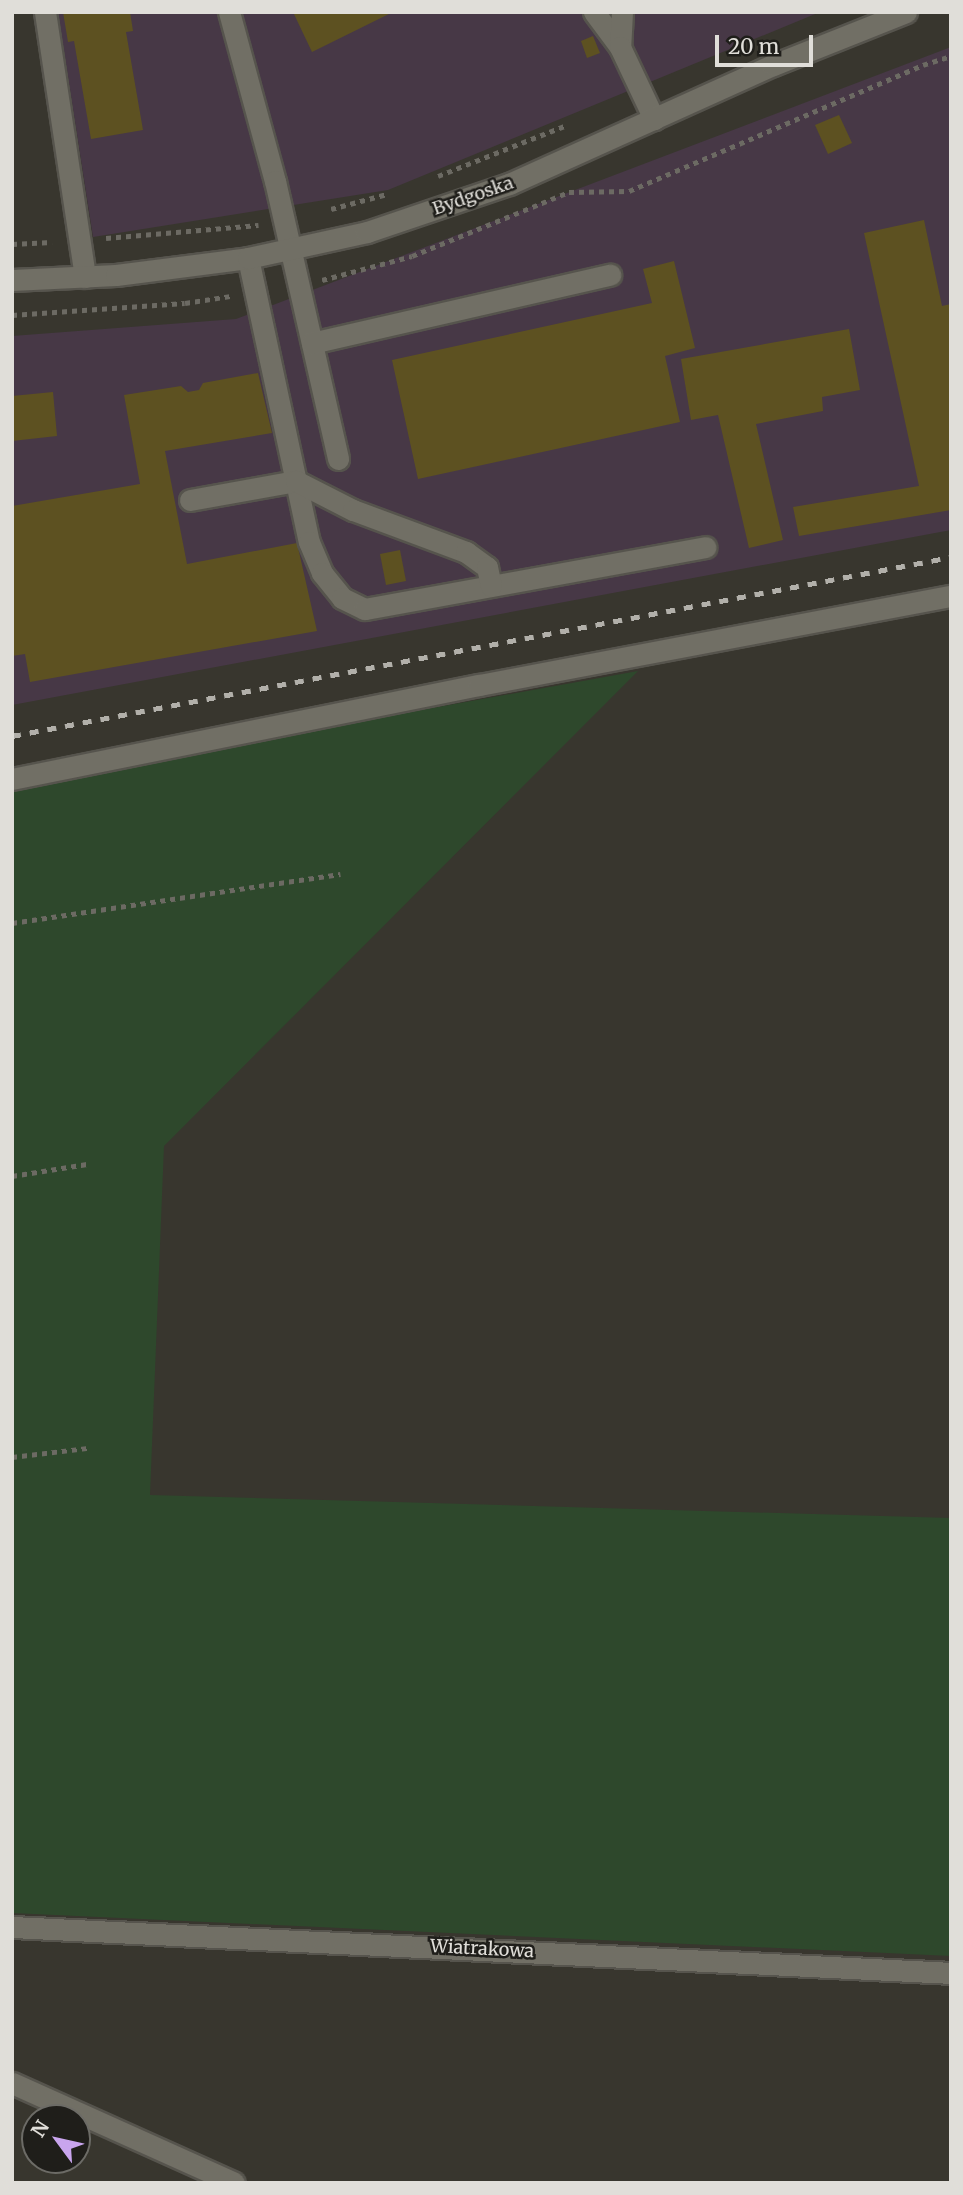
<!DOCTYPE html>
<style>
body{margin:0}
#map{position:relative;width:963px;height:2195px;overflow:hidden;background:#38362e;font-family:Merriweather,serif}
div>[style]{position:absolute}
.industrial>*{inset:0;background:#473846}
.green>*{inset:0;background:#2e482c}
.building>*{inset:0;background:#5d5121}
.path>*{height:4.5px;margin-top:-2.25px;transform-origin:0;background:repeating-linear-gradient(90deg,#6c6a63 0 5px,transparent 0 10px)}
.roads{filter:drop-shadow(2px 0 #56544d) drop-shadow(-2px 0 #56544d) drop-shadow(0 2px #56544d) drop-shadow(0 -2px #56544d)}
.minor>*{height:21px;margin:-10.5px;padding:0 10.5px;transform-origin:10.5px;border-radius:10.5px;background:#716f65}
.rail>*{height:5px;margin-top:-2.5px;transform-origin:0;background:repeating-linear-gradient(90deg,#b2b0aa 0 9px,transparent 0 18px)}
span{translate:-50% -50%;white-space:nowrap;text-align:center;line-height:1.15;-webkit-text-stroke:5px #1f1e1a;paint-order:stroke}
.street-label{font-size:18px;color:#e0ded9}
.frame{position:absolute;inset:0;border:14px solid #e0ded9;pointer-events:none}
.north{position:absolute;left:21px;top:2104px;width:70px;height:70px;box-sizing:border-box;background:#1f1e1a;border:2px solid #6c6b66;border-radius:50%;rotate:303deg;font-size:19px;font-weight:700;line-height:28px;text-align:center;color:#e0ded9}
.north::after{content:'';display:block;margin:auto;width:24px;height:32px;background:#c9a5ee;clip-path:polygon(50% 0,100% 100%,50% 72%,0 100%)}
.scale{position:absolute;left:715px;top:35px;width:98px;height:32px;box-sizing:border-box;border:4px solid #e0ded9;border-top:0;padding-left:9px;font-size:21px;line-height:24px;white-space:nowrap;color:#e0ded9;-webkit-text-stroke:5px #1f1e1a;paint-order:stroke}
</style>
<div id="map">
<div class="industrial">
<div style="clip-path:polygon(58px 12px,820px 12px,388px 190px,93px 237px)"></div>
<div style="clip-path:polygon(951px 47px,951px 530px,12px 705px,12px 336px,236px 319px)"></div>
</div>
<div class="green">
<div style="clip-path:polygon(638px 671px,164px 1146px,150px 1495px,951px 1518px,951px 1956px,12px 1913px,12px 784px)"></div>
</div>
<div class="building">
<div style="clip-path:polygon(63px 12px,130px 12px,133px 31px,126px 32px,143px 130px,91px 139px,74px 41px,68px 42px)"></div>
<div style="clip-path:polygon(293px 12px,393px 12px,312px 52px)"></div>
<div style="clip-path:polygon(593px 36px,600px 53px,587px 58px,581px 41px)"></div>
<div style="clip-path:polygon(839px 115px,852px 143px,828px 154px,815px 125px)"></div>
<div style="clip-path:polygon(924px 220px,942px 306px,951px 304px,951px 510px,799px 536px,793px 507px,919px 486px,864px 233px)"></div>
<div style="clip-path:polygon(674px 261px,695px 348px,665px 356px,680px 422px,418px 479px,392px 360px,652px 303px,643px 269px)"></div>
<div style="clip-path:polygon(849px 329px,860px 390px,822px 397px,823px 411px,756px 424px,783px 540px,749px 548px,718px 415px,691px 420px,681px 359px)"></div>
<div style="clip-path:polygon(258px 373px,272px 433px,165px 451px,187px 564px,297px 543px,317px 631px,30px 682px,25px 654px,12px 656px,12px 506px,140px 484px,124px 395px,181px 386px,188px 392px,199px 390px,203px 383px)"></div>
<div style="clip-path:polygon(53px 392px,57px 436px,12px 441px,12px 396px)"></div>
<div style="clip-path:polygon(400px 550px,406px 581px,386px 585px,380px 554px)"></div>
</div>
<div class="path">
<div style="left:438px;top:176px;width:139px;rotate:-21.6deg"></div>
<div style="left:331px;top:209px;width:58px;rotate:-15deg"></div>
<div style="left:106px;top:238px;width:153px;rotate:-4.9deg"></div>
<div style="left:12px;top:244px;width:40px;rotate:-2.9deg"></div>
<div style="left:322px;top:280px;width:93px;rotate:-14.9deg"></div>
<div style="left:412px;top:256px;width:170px;rotate:-22.2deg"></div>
<div style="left:569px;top:192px;width:60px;rotate:-1deg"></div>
<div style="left:629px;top:191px;width:320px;rotate:-23.2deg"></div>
<div style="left:923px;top:65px;width:29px;rotate:-18deg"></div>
<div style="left:12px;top:315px;width:173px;rotate:-4deg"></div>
<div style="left:185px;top:303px;width:47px;rotate:-8.7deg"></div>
<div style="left:12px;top:923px;width:332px;rotate:-8.5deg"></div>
<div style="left:12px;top:1176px;width:76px;rotate:-9.1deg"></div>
<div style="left:12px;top:1457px;width:77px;rotate:-6.8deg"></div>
</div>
<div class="roads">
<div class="minor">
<div style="left:45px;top:12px;width:268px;rotate:81.4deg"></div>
<div style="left:229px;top:12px;width:175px;rotate:74.8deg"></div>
<div style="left:275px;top:181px;width:285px;rotate:77.2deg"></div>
<div style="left:594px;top:12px;width:44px;rotate:53.4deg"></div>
<div style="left:622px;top:12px;width:35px;rotate:93deg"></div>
<div style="left:620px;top:47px;width:80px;rotate:64.7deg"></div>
<div style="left:248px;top:258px;width:290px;rotate:77.9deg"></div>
<div style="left:309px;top:542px;width:34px;rotate:67deg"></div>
<div style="left:322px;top:573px;width:32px;rotate:51deg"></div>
<div style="left:342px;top:598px;width:25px;rotate:26deg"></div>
<div style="left:365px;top:609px;width:346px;rotate:-10.3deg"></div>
<div style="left:12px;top:280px;width:104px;rotate:-2.8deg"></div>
<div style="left:116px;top:275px;width:133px;rotate:-7.3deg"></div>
<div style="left:248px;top:258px;width:122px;rotate:-12.3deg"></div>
<div style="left:367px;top:232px;width:150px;rotate:-18.7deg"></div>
<div style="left:509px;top:184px;width:290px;rotate:-24.3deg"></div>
<div style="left:773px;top:65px;width:143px;rotate:-21.7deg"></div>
<div style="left:312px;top:343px;width:306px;rotate:-12.9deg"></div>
<div style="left:190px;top:500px;width:108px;rotate:-10.2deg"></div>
<div style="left:296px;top:481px;width:64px;rotate:27deg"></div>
<div style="left:353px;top:510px;width:121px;rotate:20.4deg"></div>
<div style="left:466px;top:552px;width:26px;rotate:36deg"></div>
<div style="left:487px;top:567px;width:19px;rotate:78deg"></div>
<div style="left:12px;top:779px;width:476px;rotate:-11.4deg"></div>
<div style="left:479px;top:685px;width:480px;rotate:-10.7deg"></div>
<div style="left:12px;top:1927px;width:940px;rotate:2.8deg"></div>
<div style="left:12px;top:2083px;width:243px;rotate:24.2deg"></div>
</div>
</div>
<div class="rail">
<div style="left:12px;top:736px;width:956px;rotate:-10.79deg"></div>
</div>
<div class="street-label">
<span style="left:473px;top:196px;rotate:-19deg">Bydgoska</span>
<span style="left:482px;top:1949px;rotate:3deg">Wiatrakowa</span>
</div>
<div class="frame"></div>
<div class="north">N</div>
<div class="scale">20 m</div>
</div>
